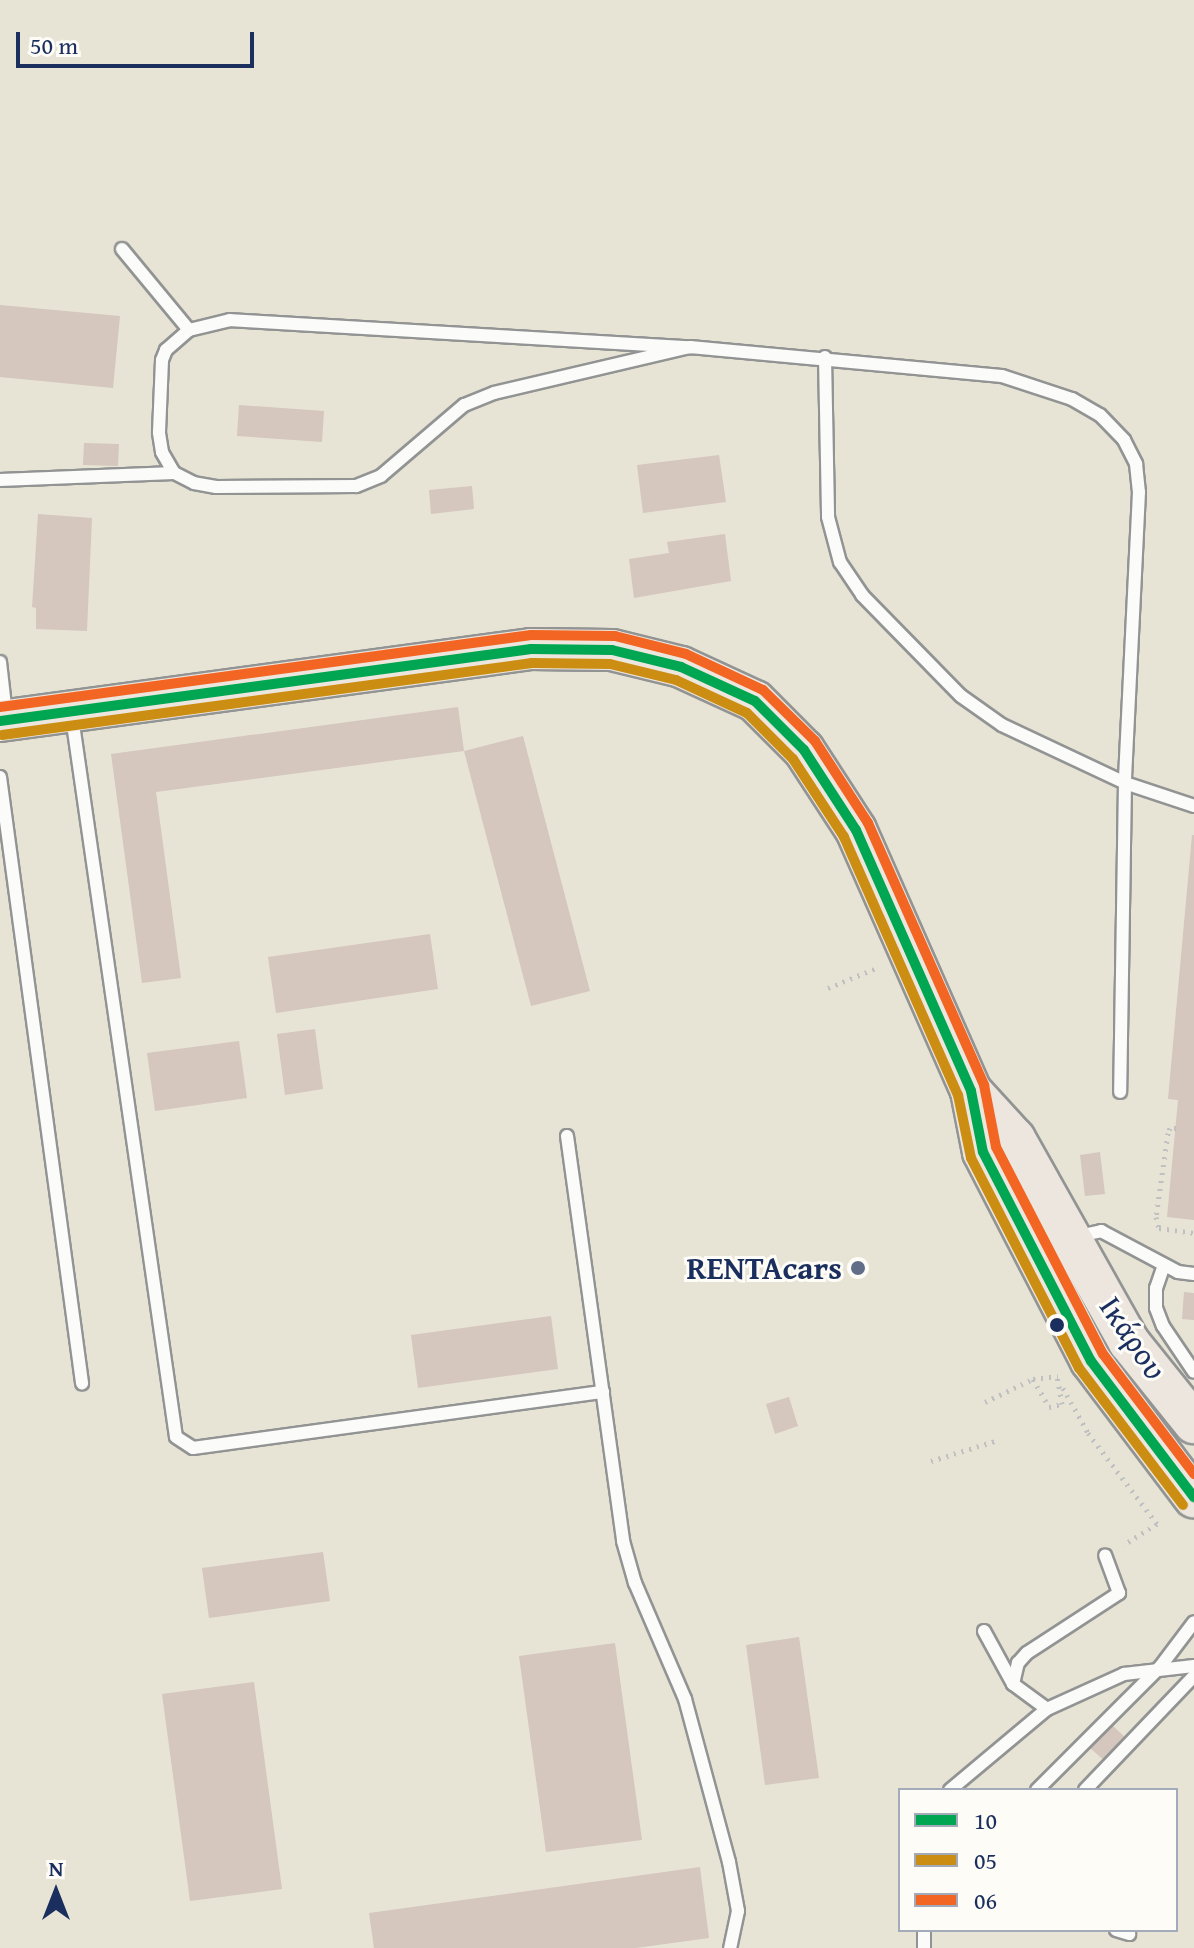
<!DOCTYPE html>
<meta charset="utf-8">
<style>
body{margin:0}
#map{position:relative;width:1194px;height:1948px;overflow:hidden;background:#e7e4d5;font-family:"Gentium Book Plus",serif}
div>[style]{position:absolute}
.building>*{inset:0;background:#d5c6be}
.path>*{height:5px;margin-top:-2.5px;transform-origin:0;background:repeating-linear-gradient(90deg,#bfc0c2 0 2px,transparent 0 8px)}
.roads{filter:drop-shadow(2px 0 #929494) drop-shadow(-2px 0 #929494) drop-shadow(0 2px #929494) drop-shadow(0 -2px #929494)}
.lane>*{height:12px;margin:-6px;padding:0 6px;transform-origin:6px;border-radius:6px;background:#fbfbf9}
.primary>*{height:40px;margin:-20px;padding:0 20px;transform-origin:20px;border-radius:20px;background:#ede6de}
.bus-1>*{height:10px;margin:-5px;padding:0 5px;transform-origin:5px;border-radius:5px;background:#00a651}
.bus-2>*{height:10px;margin:-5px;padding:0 5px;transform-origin:5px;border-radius:5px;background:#cb8e13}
.bus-3>*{height:10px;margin:-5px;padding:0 5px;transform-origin:5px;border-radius:5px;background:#f26522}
.dots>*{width:22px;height:22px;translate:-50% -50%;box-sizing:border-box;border:4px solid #fdfcf7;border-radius:50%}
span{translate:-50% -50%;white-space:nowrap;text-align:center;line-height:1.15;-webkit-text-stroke:6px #fdfcf7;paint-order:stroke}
.poi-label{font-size:32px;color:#1b2f5e;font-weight:700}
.right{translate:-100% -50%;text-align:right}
.street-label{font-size:32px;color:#1b2f5e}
.legend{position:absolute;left:898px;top:1788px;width:280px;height:144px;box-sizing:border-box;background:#fdfcf7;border:2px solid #a3aaba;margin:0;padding:10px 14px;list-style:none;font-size:24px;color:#1b2f5e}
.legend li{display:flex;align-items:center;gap:16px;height:40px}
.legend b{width:40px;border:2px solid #a3aaba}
.north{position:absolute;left:16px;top:1852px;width:80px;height:80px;-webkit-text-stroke:6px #fdfcf7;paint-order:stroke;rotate:0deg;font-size:22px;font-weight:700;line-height:32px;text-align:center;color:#1b2f5e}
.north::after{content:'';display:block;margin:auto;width:28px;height:36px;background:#1b2f5e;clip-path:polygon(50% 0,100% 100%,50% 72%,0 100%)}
.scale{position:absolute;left:16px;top:32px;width:238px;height:36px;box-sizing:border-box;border:4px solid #1b2f5e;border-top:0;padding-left:10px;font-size:24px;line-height:28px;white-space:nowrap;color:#1b2f5e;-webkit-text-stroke:6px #fdfcf7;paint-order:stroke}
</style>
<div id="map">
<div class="building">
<div style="clip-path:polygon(0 305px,120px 316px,113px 388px,0 377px)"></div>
<div style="clip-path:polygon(239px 405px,324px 411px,322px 442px,237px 436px)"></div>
<div style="clip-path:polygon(84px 443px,119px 444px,118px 466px,83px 465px)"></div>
<div style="clip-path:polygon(719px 455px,726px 502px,643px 513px,637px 465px)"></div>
<div style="clip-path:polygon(472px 486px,474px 509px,431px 514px,429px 490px)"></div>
<div style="clip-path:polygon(38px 514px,92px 518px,87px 631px,36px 629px,36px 608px,32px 607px)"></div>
<div style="clip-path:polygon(725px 534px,731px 581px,634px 598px,629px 559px,669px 553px,667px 542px)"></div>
<div style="clip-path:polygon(458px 707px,464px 751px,156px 792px,181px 978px,142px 983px,111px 754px)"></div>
<div style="clip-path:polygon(523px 736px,590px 991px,531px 1006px,464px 751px)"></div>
<div style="clip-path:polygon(1192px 835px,1194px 835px,1194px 1220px,1167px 1217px,1178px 1100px,1168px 1099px)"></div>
<div style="clip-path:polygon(430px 934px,438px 989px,276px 1013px,268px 957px)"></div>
<div style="clip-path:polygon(315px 1029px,323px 1089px,285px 1095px,277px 1034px)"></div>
<div style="clip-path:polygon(239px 1041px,247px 1098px,155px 1111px,147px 1053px)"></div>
<div style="clip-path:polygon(1100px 1152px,1105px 1194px,1085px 1196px,1080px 1155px)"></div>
<div style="clip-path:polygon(1184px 1292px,1194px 1293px,1194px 1320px,1182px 1319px)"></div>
<div style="clip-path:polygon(551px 1316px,558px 1369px,418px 1388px,411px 1335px)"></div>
<div style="clip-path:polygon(789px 1397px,798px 1426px,775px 1434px,766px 1404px)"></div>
<div style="clip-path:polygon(323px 1552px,330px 1601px,209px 1618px,202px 1568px)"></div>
<div style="clip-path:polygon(799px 1637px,819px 1778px,765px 1785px,746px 1645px)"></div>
<div style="clip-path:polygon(615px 1643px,642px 1840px,546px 1852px,519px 1656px)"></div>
<div style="clip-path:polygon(254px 1682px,282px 1889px,190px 1901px,162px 1694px)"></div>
<div style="clip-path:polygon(1112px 1725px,1128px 1740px,1107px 1763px,1090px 1748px)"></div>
<div style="clip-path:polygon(700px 1867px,709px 1938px,636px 1948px,374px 1948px,369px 1913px)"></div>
</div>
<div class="path">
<div style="left:828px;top:988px;width:55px;rotate:-22.4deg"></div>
<div style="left:1176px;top:1128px;width:6px;rotate:180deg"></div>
<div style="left:1170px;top:1128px;width:5px;rotate:112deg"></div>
<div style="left:1168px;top:1133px;width:85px;rotate:98.1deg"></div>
<div style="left:1156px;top:1217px;width:11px;rotate:75deg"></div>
<div style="left:1159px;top:1228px;width:35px;rotate:8deg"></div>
<div style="left:1033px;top:1379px;width:32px;rotate:60deg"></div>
<div style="left:1049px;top:1407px;width:13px;rotate:-13deg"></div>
<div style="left:1062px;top:1404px;width:27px;rotate:-100deg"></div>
<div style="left:1063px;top:1388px;width:51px;rotate:60.9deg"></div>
<div style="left:1088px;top:1433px;width:114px;rotate:52.8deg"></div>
<div style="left:1157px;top:1524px;width:40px;rotate:148deg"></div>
<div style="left:985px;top:1402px;width:53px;rotate:-25.6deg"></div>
<div style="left:1033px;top:1379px;width:25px;rotate:-7deg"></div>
<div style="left:931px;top:1461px;width:70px;rotate:-17.4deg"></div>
</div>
<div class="roads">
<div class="lane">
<div style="left:122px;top:249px;width:105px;rotate:50.4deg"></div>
<div style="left:690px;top:347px;width:201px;rotate:166.8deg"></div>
<div style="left:494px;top:393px;width:32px;rotate:158deg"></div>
<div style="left:464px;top:405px;width:109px;rotate:139.5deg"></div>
<div style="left:381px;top:476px;width:27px;rotate:158deg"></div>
<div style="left:356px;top:486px;width:140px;rotate:179.6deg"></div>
<div style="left:216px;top:487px;width:22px;rotate:-170deg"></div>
<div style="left:194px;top:483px;width:22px;rotate:-153deg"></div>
<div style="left:174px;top:473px;width:24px;rotate:-120deg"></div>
<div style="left:162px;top:452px;width:20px;rotate:-99deg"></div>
<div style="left:159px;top:432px;width:72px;rotate:-87.6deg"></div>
<div style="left:162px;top:360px;width:11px;rotate:-68deg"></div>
<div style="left:166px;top:350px;width:30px;rotate:-41deg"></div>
<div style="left:189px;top:330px;width:42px;rotate:-13.7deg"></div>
<div style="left:230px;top:320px;width:461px;rotate:3.4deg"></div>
<div style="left:690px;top:347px;width:313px;rotate:5.3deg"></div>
<div style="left:1002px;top:376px;width:74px;rotate:18.2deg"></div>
<div style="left:1072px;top:399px;width:32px;rotate:30deg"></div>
<div style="left:1100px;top:415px;width:35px;rotate:46deg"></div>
<div style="left:1124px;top:440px;width:27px;rotate:63deg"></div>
<div style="left:1136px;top:464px;width:28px;rotate:84deg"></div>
<div style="left:1139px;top:492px;width:291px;rotate:92.8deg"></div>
<div style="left:1125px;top:783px;width:309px;rotate:90.9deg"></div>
<div style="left:825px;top:357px;width:160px;rotate:88.9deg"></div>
<div style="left:828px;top:517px;width:47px;rotate:75.1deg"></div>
<div style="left:840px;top:562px;width:40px;rotate:56deg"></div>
<div style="left:862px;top:595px;width:141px;rotate:45.6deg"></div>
<div style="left:961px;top:696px;width:50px;rotate:35.3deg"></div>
<div style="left:1002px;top:725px;width:136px;rotate:25.2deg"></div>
<div style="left:1125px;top:783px;width:73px;rotate:18.4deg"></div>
<div style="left:0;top:480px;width:174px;rotate:-2.3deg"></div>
<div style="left:0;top:662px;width:53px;rotate:83.5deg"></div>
<div style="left:72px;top:717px;width:727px;rotate:81.78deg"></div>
<div style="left:176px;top:1437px;width:20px;rotate:33deg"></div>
<div style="left:193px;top:1448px;width:414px;rotate:-7.8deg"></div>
<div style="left:0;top:777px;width:612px;rotate:82.29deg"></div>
<div style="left:567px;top:1136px;width:409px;rotate:82.1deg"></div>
<div style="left:623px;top:1541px;width:44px;rotate:74.1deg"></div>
<div style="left:635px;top:1583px;width:126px;rotate:66.7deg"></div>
<div style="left:685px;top:1699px;width:169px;rotate:74.9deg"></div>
<div style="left:729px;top:1862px;width:50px;rotate:79.6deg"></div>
<div style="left:738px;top:1911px;width:38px;rotate:102deg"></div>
<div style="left:1078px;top:1236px;width:24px;rotate:-12deg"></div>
<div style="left:1101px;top:1231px;width:87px;rotate:28deg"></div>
<div style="left:1178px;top:1272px;width:16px;rotate:7deg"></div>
<div style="left:1164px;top:1265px;width:24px;rotate:109deg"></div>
<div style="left:1156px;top:1288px;width:20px;rotate:90deg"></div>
<div style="left:1156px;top:1308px;width:19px;rotate:69deg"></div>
<div style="left:1163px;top:1326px;width:55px;rotate:56deg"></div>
<div style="left:984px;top:1631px;width:60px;rotate:61.3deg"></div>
<div style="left:1013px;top:1684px;width:42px;rotate:36.3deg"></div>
<div style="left:1013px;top:1684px;width:22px;rotate:-77deg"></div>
<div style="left:1018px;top:1663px;width:13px;rotate:-48deg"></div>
<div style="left:1027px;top:1653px;width:110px;rotate:-33.1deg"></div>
<div style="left:1119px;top:1593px;width:40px;rotate:-110.2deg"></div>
<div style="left:950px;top:1790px;width:126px;rotate:-39.9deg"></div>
<div style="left:1047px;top:1709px;width:85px;rotate:-24.4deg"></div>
<div style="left:1124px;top:1674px;width:70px;rotate:-6.5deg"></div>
<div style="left:1037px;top:1790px;width:174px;rotate:-45deg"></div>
<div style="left:1160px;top:1667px;width:56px;rotate:-52.9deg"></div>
<div style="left:1085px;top:1790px;width:158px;rotate:-46.3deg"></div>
<div style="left:924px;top:1930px;width:18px;rotate:90deg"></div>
<div style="left:1116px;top:1930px;width:14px;rotate:17deg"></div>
</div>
<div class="primary">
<div style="left:0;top:721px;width:536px;rotate:-7.72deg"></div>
<div style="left:531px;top:649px;width:81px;rotate:0.7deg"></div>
<div style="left:612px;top:650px;width:71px;rotate:13.8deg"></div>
<div style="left:681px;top:667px;width:81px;rotate:24.7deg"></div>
<div style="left:755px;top:701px;width:69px;rotate:45deg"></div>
<div style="left:804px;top:750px;width:95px;rotate:57deg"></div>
<div style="left:856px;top:830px;width:285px;rotate:66.2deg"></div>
<div style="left:971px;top:1091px;width:62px;rotate:78.9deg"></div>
<div style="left:983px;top:1152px;width:235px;rotate:62.7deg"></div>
<div style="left:1091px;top:1361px;width:171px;rotate:52.9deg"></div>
<div style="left:971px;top:1091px;width:65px;rotate:47.5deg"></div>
<div style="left:1015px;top:1139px;width:233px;rotate:60.7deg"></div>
<div style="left:1129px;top:1342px;width:104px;rotate:51.3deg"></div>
</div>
</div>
<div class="bus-1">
<div style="left:0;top:721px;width:536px;rotate:-7.72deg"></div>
<div style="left:531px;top:649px;width:81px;rotate:0.7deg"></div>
<div style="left:612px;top:650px;width:71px;rotate:13.8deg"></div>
<div style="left:681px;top:667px;width:81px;rotate:24.7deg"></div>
<div style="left:755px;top:701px;width:69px;rotate:45deg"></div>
<div style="left:804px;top:750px;width:95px;rotate:57deg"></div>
<div style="left:856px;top:830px;width:285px;rotate:66.2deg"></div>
<div style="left:971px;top:1091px;width:62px;rotate:78.9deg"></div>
<div style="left:983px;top:1152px;width:235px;rotate:62.7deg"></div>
<div style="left:1091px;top:1361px;width:171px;rotate:52.9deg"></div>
</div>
<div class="bus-2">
<div style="left:2px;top:735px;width:535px;rotate:-7.74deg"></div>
<div style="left:532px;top:663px;width:78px;rotate:0.7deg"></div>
<div style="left:610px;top:664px;width:68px;rotate:13.6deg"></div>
<div style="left:676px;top:680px;width:78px;rotate:24.9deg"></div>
<div style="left:747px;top:713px;width:65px;rotate:45deg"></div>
<div style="left:793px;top:759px;width:93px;rotate:56.8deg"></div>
<div style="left:844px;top:837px;width:282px;rotate:66.2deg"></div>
<div style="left:958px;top:1095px;width:64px;rotate:78.3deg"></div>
<div style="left:971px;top:1158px;width:236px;rotate:62.8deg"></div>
<div style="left:1079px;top:1368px;width:172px;rotate:52.8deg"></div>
</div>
<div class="bus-3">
<div style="left:0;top:707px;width:536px;rotate:-7.72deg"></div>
<div style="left:531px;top:635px;width:84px;rotate:0.7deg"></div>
<div style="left:615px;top:636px;width:73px;rotate:14.2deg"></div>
<div style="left:686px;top:654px;width:85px;rotate:25.1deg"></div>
<div style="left:763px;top:690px;width:73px;rotate:44.4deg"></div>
<div style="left:815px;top:741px;width:98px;rotate:57.1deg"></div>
<div style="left:868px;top:823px;width:287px;rotate:66.1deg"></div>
<div style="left:984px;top:1085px;width:63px;rotate:79deg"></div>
<div style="left:996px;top:1147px;width:233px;rotate:62.7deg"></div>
<div style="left:1103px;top:1354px;width:151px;rotate:52.8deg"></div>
</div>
<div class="dots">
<div style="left:858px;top:1268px;background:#626e88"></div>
<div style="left:1057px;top:1325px;background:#1b2f5e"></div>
</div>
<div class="poi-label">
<span class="right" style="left:842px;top:1268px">RENTAcars</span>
</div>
<div class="street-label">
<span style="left:1133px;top:1338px;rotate:56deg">Ικάρου</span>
</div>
<ul class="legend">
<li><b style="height:10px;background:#00a651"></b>10</li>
<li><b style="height:10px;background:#cb8e13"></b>05</li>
<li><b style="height:10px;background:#f26522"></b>06</li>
</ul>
<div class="north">N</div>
<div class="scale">50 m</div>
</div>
